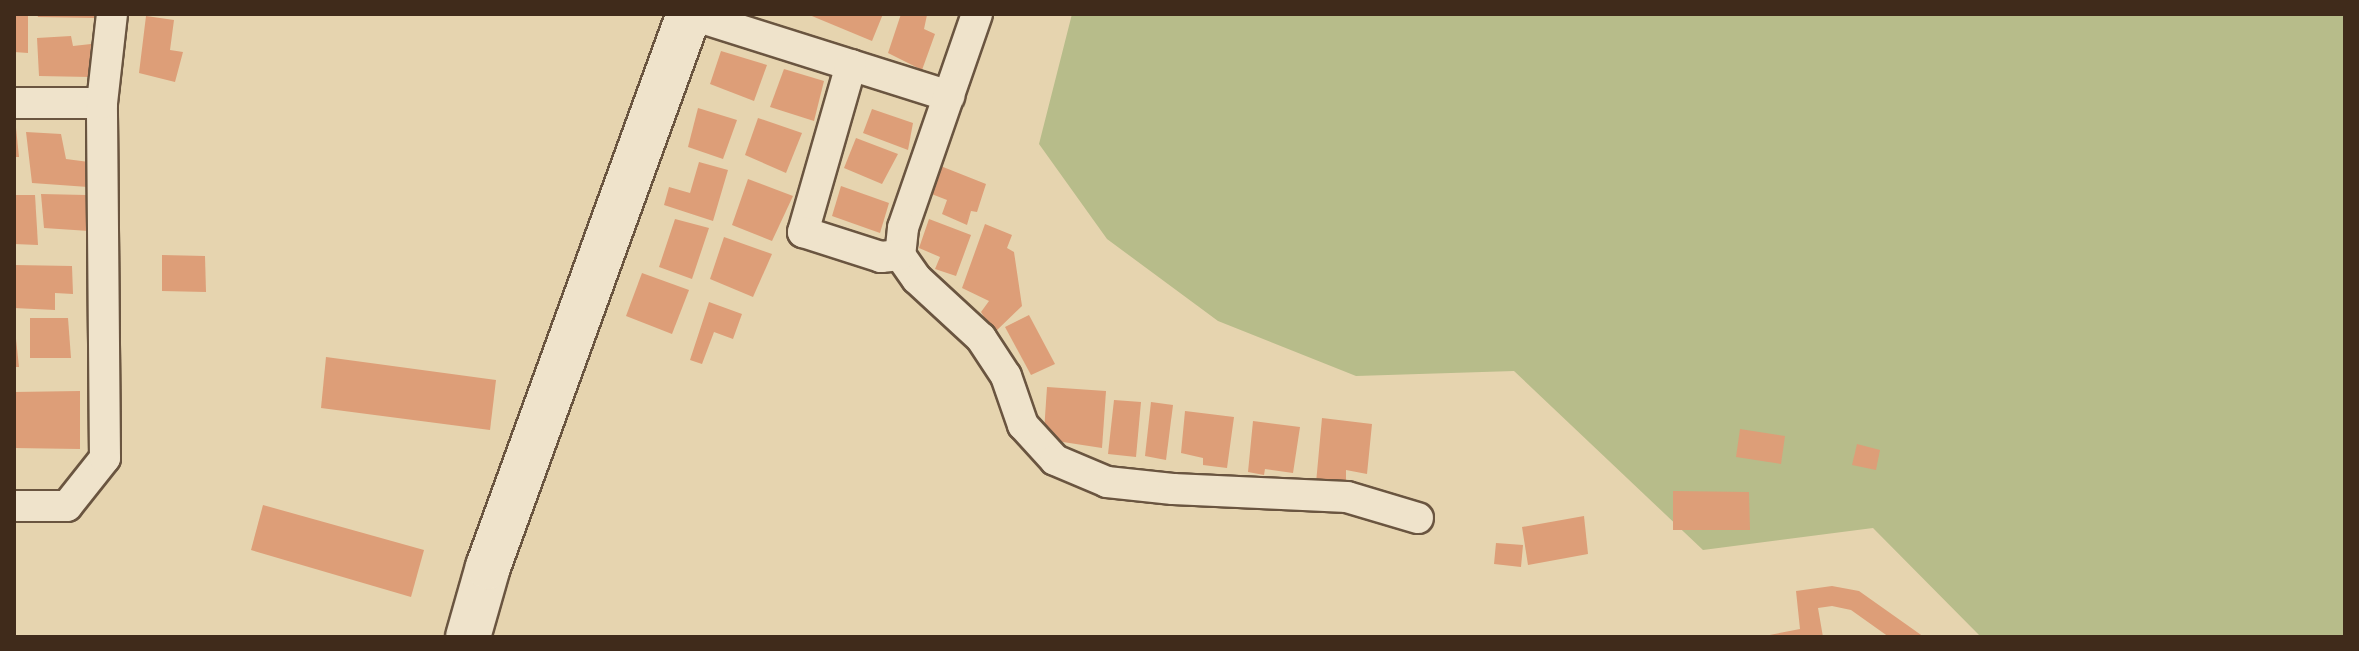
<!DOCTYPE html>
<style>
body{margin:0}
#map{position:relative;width:2359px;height:651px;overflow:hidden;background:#e6d4af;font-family:"EB Garamond",serif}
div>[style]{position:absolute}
.green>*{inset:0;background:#b7bc8a}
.building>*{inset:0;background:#dd9e78}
.roads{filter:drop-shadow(2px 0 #6a5540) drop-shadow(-2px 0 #6a5540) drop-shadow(0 2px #6a5540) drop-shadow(0 -2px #6a5540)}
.street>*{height:30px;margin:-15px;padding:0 15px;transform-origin:15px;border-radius:15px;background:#efe3cb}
.secondary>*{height:44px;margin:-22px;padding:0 22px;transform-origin:22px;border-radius:22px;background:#efe3cb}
span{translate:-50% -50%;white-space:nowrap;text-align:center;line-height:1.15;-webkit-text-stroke:6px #efe3cb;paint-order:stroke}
.frame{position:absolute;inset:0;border:16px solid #402b1b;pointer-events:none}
</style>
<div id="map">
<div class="green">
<div style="clip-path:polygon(1072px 14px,2345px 14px,2345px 637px,1981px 637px,1873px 528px,1703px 550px,1514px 371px,1356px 376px,1218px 321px,1107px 239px,1039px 144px)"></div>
</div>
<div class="building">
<div style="clip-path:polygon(14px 14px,28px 14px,28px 53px,14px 52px)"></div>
<div style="clip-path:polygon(37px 14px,98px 14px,97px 18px,38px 17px)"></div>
<div style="clip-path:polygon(807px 14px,883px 14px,872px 41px)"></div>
<div style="clip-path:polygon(901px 14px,927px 15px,924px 29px,935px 34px,922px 70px,888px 53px)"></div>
<div style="clip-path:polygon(146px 16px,174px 20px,170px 50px,183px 52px,175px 82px,139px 73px)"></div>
<div style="clip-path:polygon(71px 36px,73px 46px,91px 44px,90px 77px,39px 76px,37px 38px)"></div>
<div style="clip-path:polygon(721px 51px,767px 65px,754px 101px,710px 84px)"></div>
<div style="clip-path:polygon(784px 69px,824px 81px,814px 121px,770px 107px)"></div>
<div style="clip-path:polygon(698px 108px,737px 120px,723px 159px,688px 147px)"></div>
<div style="clip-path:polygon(872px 109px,913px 123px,908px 150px,863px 133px)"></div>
<div style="clip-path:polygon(758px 118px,802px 133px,786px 173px,745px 155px)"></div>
<div style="clip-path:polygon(14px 128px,16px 128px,19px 157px,14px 157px)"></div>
<div style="clip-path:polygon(26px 132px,61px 134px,66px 159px,89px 162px,88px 187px,32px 183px)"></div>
<div style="clip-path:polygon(856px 138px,898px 154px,882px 184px,844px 168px)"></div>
<div style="clip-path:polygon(699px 162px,728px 170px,713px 221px,664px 205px,669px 187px,690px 193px)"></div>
<div style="clip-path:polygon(938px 165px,986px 184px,977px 212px,971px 211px,967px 225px,942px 214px,947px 200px,929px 193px)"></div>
<div style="clip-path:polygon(748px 179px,793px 196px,772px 241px,732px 225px)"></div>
<div style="clip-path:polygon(841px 186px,889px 203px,880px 233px,832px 216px)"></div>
<div style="clip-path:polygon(41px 194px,86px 195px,89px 231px,44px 228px)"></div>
<div style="clip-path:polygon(14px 195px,35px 195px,38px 245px,14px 244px)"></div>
<div style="clip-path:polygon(675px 219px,709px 228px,692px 279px,659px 267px)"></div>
<div style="clip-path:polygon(929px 219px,971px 235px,956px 276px,935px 269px,940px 257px,919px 248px)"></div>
<div style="clip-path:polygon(985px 224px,1012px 235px,1007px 248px,1014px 252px,1022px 306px,994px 333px,981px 312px,989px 301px,962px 288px)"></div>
<div style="clip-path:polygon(724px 237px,772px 254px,753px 297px,710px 279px)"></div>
<div style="clip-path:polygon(162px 255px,205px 256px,206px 292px,162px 291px)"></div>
<div style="clip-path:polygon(14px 265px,72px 266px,73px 294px,55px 293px,55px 310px,14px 308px)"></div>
<div style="clip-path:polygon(642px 273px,689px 290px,672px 334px,626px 316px)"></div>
<div style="clip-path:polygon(709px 302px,742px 314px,733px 339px,714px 332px,702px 364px,690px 360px)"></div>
<div style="clip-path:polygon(1029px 315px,1055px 364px,1031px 375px,1005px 327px)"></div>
<div style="clip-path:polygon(30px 318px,68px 318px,71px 358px,30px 358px)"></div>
<div style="clip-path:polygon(14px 339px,16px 339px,19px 367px,14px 367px)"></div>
<div style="clip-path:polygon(326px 357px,496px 380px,490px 430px,321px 408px)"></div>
<div style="clip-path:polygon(1047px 387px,1106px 391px,1102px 448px,1050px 440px,1044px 432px)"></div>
<div style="clip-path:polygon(80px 391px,80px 449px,14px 448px,14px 392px)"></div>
<div style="clip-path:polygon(1114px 400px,1141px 402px,1136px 457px,1108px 454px)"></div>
<div style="clip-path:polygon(1151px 402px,1173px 405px,1166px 460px,1145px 456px)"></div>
<div style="clip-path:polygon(1185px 411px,1234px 417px,1227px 468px,1203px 465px,1203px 458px,1181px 453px)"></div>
<div style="clip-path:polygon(1322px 418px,1372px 424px,1367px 474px,1346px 470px,1346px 487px,1316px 483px)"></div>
<div style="clip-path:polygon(1253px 421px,1300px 427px,1293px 473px,1265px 469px,1264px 475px,1248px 472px)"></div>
<div style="clip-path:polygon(1740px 429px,1785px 436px,1781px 464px,1736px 457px)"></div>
<div style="clip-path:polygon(1857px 444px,1880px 450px,1876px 470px,1852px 465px)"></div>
<div style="clip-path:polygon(1673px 491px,1749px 492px,1750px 530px,1673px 530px)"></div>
<div style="clip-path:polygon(263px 505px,424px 550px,411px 597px,251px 550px)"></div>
<div style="clip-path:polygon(1584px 516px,1588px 554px,1528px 565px,1522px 527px)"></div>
<div style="clip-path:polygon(1496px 543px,1523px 545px,1521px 567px,1494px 564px)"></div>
<div style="clip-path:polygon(1832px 586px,1859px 591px,1924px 637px,1889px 637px,1851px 610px,1832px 606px,1818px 608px,1823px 637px,1759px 637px,1800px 629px,1796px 591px)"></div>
</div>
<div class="roads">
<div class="street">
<div style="left:689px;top:14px;width:273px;rotate:17.5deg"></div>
<div style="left:977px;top:14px;width:226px;rotate:109.1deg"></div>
<div style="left:903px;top:228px;width:27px;rotate:96deg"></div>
<div style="left:900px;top:255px;width:29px;rotate:55deg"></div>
<div style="left:917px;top:279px;width:87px;rotate:42.7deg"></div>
<div style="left:981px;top:338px;width:45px;rotate:56.7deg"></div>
<div style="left:1006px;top:376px;width:52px;rotate:70.9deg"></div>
<div style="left:1023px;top:425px;width:47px;rotate:47.6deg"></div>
<div style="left:1055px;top:460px;width:56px;rotate:22.9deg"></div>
<div style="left:1107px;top:482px;width:66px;rotate:6.1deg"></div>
<div style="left:1173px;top:489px;width:174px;rotate:2.6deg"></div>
<div style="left:1347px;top:497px;width:74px;rotate:16.5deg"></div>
<div style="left:851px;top:65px;width:174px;rotate:106deg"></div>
<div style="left:803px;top:232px;width:82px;rotate:17.8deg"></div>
<div style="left:881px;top:257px;width:19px;rotate:-6deg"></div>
<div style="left:14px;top:103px;width:88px"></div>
<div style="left:14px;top:506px;width:53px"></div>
<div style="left:67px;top:506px;width:61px;rotate:-51.6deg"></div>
<div style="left:105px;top:458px;width:355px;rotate:-90.5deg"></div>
<div style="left:102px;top:103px;width:90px;rotate:-83.6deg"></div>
</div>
<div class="secondary">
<div style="left:468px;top:637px;width:73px;rotate:-74.1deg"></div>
<div style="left:488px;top:567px;width:588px;rotate:-70.03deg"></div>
</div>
</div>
<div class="frame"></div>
</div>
